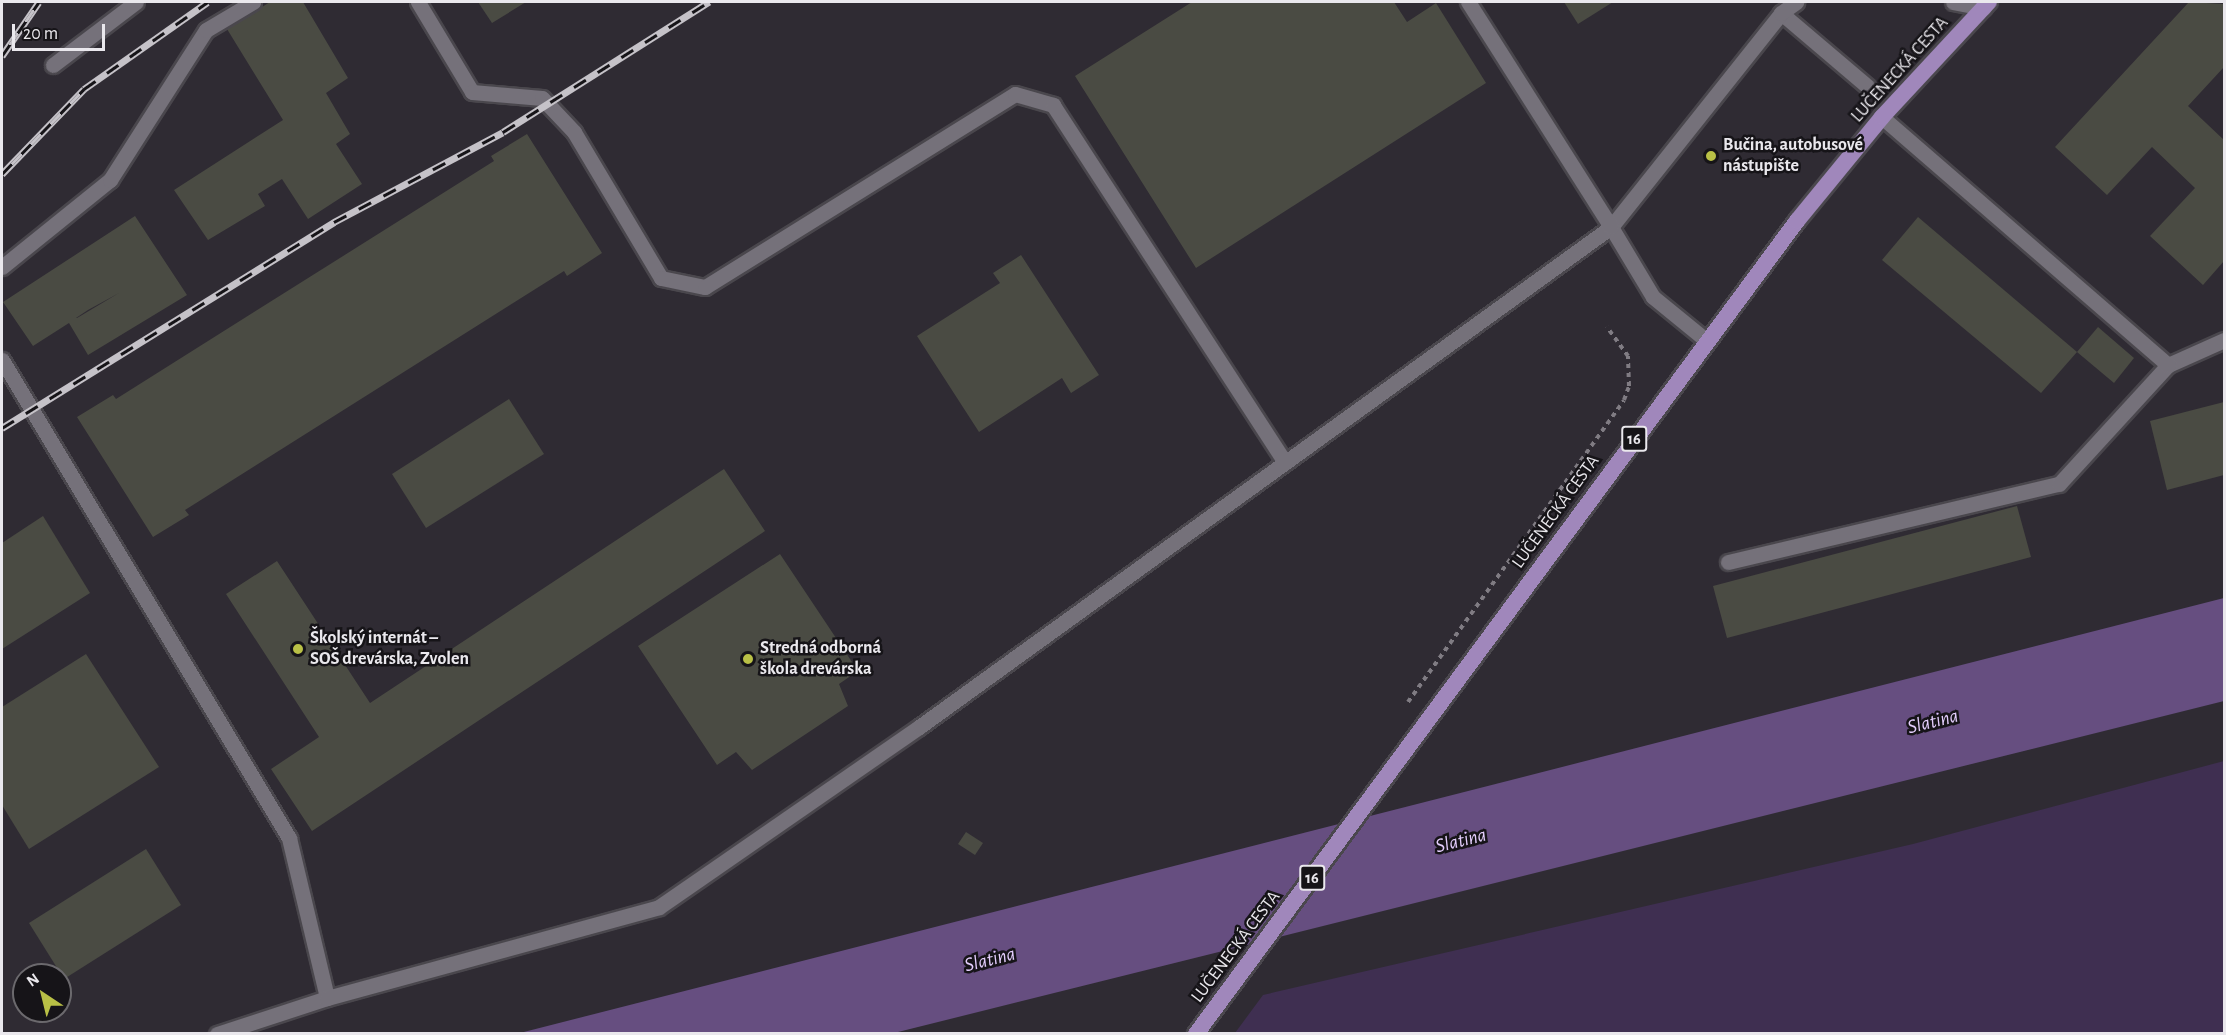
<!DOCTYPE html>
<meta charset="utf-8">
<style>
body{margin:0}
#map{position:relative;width:2226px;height:1035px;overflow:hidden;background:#2f2b33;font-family:"Alegreya Sans",sans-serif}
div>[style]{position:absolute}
.green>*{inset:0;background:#3f2f51}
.water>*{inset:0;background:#664e80}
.building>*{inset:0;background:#4a4b43}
.path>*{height:4px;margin-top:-2px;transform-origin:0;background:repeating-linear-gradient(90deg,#807c83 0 4.5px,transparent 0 9px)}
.roads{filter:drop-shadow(2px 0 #4a474d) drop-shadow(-2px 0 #4a474d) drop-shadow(0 2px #4a474d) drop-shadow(0 -2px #4a474d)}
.service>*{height:15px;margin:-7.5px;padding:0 7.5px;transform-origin:7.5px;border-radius:7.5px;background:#75717a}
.primary>*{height:16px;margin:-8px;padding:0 8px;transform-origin:8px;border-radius:8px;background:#a087bb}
.rail>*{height:7px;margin-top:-3.5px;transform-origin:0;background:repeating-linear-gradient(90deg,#161418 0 14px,#c5c2c8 0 28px);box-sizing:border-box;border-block:2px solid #c5c2c8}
.dots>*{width:16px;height:16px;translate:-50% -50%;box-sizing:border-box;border:3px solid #161418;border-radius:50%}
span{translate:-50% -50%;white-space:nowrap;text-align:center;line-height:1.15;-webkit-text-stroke:5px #161418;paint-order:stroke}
.shield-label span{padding:2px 4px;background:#161418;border:2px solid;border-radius:4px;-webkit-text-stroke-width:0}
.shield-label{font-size:16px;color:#eae8ed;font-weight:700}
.street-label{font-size:18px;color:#eae8ed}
.poi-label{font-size:18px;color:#eae8ed;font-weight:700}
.left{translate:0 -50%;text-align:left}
.water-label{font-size:20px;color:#e4cefd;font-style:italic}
.frame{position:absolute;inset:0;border:3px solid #eae8ed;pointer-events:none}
.north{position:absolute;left:12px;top:963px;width:60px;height:60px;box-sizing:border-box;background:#161418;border:2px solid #6b696d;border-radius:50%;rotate:325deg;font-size:16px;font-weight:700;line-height:24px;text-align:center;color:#eae8ed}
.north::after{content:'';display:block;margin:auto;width:21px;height:27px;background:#b9c046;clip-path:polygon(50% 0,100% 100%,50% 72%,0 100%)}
.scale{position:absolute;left:12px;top:24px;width:93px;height:27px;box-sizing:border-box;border:3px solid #eae8ed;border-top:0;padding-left:8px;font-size:18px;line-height:21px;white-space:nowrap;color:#eae8ed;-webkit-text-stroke:4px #161418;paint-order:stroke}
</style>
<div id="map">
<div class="green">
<div style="clip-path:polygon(2224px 761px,2224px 1033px,1235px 1033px,1263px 995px,1913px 844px)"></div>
</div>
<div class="water">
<div style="clip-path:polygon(2224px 598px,2224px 701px,894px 1033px,516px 1034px)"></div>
</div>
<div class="building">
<div style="clip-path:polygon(270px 2px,303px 2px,348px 78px,326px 93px,350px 134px,336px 144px,362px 184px,308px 219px,282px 179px,258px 194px,265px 206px,208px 240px,174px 190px,283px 120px,227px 29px)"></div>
<div style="clip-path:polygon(478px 2px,526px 2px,492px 23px)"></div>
<div style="clip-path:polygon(1192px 2px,1394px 2px,1407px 22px,1436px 3px,1486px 83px,1196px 268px,1075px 76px)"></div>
<div style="clip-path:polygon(1564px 2px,1613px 2px,1578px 24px)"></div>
<div style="clip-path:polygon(2189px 2px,2224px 4px,2224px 67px,2188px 106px,2224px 140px,2224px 261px,2203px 285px,2150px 236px,2195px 188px,2152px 147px,2107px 195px,2055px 147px)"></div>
<div style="clip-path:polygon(527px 134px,602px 253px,567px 276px,564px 271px,185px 510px,189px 515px,153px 537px,77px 417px,113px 395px,116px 399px,494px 161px,491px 156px)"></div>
<div style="clip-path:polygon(evenodd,135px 216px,187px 295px,88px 355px,69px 323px,33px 346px,3px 302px,135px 216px,119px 293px,77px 318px,76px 318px,88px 310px,119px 293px)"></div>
<div style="clip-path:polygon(1918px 217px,2077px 352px,2041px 393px,1882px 260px)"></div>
<div style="clip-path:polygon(1021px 255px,1099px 375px,1071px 393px,1062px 378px,979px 432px,917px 336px,1000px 283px,993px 273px)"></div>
<div style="clip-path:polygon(2098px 327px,2134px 358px,2114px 383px,2077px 352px)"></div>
<div style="clip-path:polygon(509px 399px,544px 454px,426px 528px,392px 474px)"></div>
<div style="clip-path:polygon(2224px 402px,2224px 475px,2167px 490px,2150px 421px)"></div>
<div style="clip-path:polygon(724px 469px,765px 531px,312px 831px,271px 769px,319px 737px,226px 594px,277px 561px,370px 703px)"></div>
<div style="clip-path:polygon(2017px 506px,2031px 557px,1727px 638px,1713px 586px)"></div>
<div style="clip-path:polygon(43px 516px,90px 593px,2px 649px,2px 543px)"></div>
<div style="clip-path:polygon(780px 554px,858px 671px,839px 684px,848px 706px,752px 770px,736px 752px,717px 765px,638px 646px)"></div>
<div style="clip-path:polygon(86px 654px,159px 767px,29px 849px,2px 805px,2px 707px)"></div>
<div style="clip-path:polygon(966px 832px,983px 843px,975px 855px,958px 844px)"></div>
<div style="clip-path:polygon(146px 849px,181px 905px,64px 979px,29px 923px)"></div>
</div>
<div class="path">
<div style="left:1408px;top:702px;width:371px;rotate:-54.4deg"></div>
<div style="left:1624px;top:400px;width:15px;rotate:-70deg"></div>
<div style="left:1629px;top:386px;width:30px;rotate:-92deg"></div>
<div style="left:1628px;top:356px;width:36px;rotate:-126deg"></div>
</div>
<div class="roads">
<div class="service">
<div style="left:418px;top:2px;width:105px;rotate:59deg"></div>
<div style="left:472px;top:92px;width:70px;rotate:4.9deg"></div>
<div style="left:542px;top:98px;width:47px;rotate:46.7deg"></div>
<div style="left:574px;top:132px;width:170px;rotate:59.2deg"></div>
<div style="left:661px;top:278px;width:45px;rotate:11.6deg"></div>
<div style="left:705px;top:287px;width:365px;rotate:-31.9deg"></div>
<div style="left:1015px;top:94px;width:40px;rotate:16deg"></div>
<div style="left:1053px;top:105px;width:426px;rotate:57deg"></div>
<div style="left:1953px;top:2px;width:31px;rotate:11deg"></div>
<div style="left:1781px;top:13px;width:113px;rotate:40.3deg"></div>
<div style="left:53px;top:65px;width:104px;rotate:-37.2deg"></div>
<div style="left:2px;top:267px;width:139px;rotate:-38.9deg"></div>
<div style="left:110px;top:180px;width:178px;rotate:-57.4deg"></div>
<div style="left:206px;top:30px;width:55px;rotate:-30.8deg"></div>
<div style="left:1707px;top:341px;width:70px;rotate:-140.8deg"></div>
<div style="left:1653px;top:297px;width:82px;rotate:-121deg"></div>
<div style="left:1611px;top:227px;width:273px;rotate:-51.5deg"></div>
<div style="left:1781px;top:13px;width:19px;rotate:-36deg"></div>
<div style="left:2px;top:360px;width:558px;rotate:59.02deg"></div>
<div style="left:289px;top:838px;width:164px;rotate:76.6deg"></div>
<div style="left:2168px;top:365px;width:61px;rotate:-24.1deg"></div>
<div style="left:1728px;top:562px;width:340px;rotate:-13.3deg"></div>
<div style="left:2059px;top:484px;width:161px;rotate:-47.5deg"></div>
<div style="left:2168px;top:365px;width:379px;rotate:-139.1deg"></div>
<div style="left:217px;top:1034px;width:116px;rotate:-18.1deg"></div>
<div style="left:327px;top:998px;width:344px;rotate:-15.3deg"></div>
<div style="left:659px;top:907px;width:316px;rotate:-34.7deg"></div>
<div style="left:919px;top:727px;width:854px;rotate:-35.85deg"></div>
<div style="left:1611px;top:227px;width:267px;rotate:-122.4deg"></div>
</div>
<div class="primary">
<div style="left:1196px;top:1034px;width:1011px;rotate:-53.53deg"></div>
<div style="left:1797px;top:221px;width:134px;rotate:-50.7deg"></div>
<div style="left:1882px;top:117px;width:157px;rotate:-47.1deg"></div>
</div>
</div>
<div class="rail">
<div style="left:2px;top:56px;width:65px;rotate:-55.6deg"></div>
<div style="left:2px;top:174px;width:118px;rotate:-46deg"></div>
<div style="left:84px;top:89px;width:151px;rotate:-35.1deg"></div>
<div style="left:2px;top:428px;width:391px;rotate:-31.8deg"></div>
<div style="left:334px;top:222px;width:191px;rotate:-28deg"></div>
<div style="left:503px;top:132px;width:244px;rotate:-32.3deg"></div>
</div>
<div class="dots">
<div style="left:1711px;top:156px;background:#b9c046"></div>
<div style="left:298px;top:649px;background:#b9c046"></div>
<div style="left:748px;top:659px;background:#b9c046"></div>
</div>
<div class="shield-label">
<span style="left:1634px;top:439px">16</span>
<span style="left:1312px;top:878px">16</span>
</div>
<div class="street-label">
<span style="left:1900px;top:70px;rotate:-48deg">LUČENECKÁ CESTA</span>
<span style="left:1556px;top:512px;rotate:-54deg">LUČENECKÁ CESTA</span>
<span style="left:1236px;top:947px;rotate:-53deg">LUČENECKÁ CESTA</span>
</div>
<div class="poi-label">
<span class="left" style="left:1723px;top:156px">Bučina, autobusové<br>nástupište</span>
<span class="left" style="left:310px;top:649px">Školský internát –<br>SOŠ drevárska, Zvolen</span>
<span class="left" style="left:760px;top:659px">Stredná odborná<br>škola drevárska</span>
</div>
<div class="water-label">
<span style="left:1933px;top:722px;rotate:-14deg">Slatina</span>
<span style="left:1461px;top:841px;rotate:-14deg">Slatina</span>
<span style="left:990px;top:960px;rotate:-14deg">Slatina</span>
</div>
<div class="frame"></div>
<div class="north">N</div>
<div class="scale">20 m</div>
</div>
